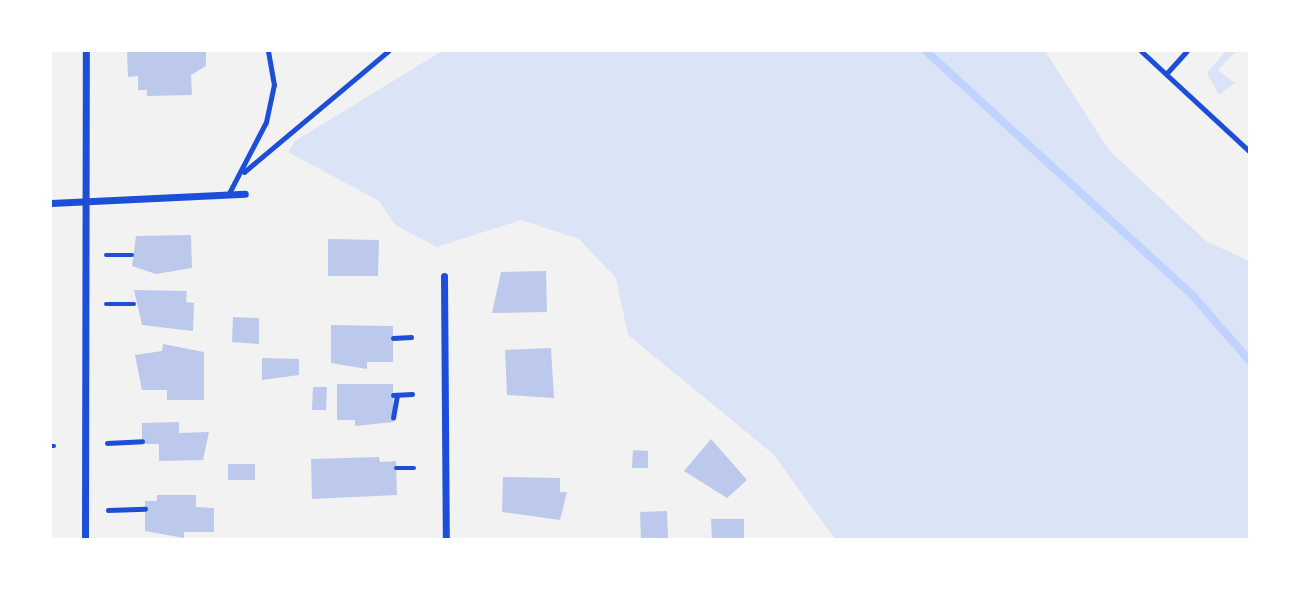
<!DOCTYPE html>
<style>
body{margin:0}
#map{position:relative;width:1300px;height:590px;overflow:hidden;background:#f2f2f2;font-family:"DejaVu Sans",sans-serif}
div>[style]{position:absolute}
.green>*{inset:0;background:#dbe4f7}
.stream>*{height:8px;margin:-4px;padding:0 4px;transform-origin:4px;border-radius:4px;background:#bfd3fe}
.building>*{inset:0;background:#bdc9ec}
.path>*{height:4.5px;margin:-2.25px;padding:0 2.25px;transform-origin:2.25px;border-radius:2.25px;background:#1d4ed8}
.service>*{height:5px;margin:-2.5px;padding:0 2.5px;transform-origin:2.5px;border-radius:2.5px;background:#1d4ed8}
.minor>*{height:7px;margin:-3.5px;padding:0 3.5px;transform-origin:3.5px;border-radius:3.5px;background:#1d4ed8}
span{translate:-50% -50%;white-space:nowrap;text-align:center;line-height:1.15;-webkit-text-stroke:5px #fff;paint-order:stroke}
.frame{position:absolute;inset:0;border:52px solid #fff;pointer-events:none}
</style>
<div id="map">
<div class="green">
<div style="clip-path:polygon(442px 51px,1045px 51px,1109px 150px,1206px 241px,1249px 261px,1249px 539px,835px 539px,773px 454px,628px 335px,616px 278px,579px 239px,521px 220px,437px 247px,395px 225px,379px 201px,288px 152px,295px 141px)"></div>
<div style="clip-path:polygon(1226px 51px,1236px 51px,1218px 70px,1235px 83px,1219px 95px,1207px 73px)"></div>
</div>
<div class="stream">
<div style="left:926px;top:51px;width:364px;rotate:42.5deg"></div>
<div style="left:1194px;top:297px;width:84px;rotate:48.9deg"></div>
</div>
<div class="building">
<div style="clip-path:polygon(127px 51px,206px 51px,206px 66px,191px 75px,192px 95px,147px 96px,147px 90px,138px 90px,138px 76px,128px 77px)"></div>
<div style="clip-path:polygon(191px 235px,192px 268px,156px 274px,132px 266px,136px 236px)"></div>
<div style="clip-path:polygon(328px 239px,379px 240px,378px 276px,328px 276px)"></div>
<div style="clip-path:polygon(546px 271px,547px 312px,492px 313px,501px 272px)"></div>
<div style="clip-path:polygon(134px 290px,187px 291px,186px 302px,194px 303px,193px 331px,142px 325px)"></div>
<div style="clip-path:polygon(233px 317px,259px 318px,259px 344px,232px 342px)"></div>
<div style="clip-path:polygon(331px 325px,393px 326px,393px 362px,367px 362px,367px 369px,331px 363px)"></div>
<div style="clip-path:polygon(163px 344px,204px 352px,204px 400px,167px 400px,167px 390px,142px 390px,135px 355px,162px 351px)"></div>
<div style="clip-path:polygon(551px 348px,554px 398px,507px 395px,505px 350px)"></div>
<div style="clip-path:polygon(262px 358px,299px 359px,299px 375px,262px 380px)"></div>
<div style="clip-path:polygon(337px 384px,393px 384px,393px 422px,355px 426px,355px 420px,337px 420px)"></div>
<div style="clip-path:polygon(313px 387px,327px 387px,326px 410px,312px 410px)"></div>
<div style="clip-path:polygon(179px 422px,179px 433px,209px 432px,203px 460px,159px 461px,159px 444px,142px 444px,142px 423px)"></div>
<div style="clip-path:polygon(711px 439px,747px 480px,727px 498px,684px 471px)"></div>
<div style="clip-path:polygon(633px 450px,648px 451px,648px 468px,632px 468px)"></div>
<div style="clip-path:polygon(379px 457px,380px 462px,396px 461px,397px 495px,312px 499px,311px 459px)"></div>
<div style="clip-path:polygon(228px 464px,255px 464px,255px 480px,228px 480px)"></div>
<div style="clip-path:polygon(503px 477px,560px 478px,560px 492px,567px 492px,560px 520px,502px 512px)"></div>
<div style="clip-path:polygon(157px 495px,196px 495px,196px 507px,214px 508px,214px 532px,184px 532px,184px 538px,145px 531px,145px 501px,157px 501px)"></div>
<div style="clip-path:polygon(667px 511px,668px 539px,641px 539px,640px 512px)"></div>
<div style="clip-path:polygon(711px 519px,744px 519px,744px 539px,712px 539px)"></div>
</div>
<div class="path">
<div style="left:106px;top:255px;width:26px"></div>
<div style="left:106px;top:304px;width:28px"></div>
<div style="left:393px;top:338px;width:18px;rotate:-3deg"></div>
<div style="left:393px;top:395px;width:19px;rotate:-3deg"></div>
<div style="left:393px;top:418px;width:23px;rotate:-80deg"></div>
<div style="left:107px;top:443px;width:35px;rotate:-3deg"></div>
<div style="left:51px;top:446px;width:3px"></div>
<div style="left:396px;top:468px;width:18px"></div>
<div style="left:108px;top:510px;width:37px;rotate:-2deg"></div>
</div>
<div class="service">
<div style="left:1141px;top:51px;width:147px;rotate:42.8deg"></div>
<div style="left:1166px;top:74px;width:31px;rotate:-48deg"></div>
<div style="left:244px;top:172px;width:188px;rotate:-40deg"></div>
<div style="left:228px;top:195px;width:82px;rotate:-62.5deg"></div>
<div style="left:266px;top:122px;width:38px;rotate:-78deg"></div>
<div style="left:274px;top:85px;width:35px;rotate:-100deg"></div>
</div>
<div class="minor">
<div style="left:51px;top:203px;width:194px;rotate:-2.7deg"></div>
<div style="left:444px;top:276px;width:263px;rotate:89.6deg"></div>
<div style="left:85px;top:539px;width:488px;rotate:-89.9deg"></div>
</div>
<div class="frame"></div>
</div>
